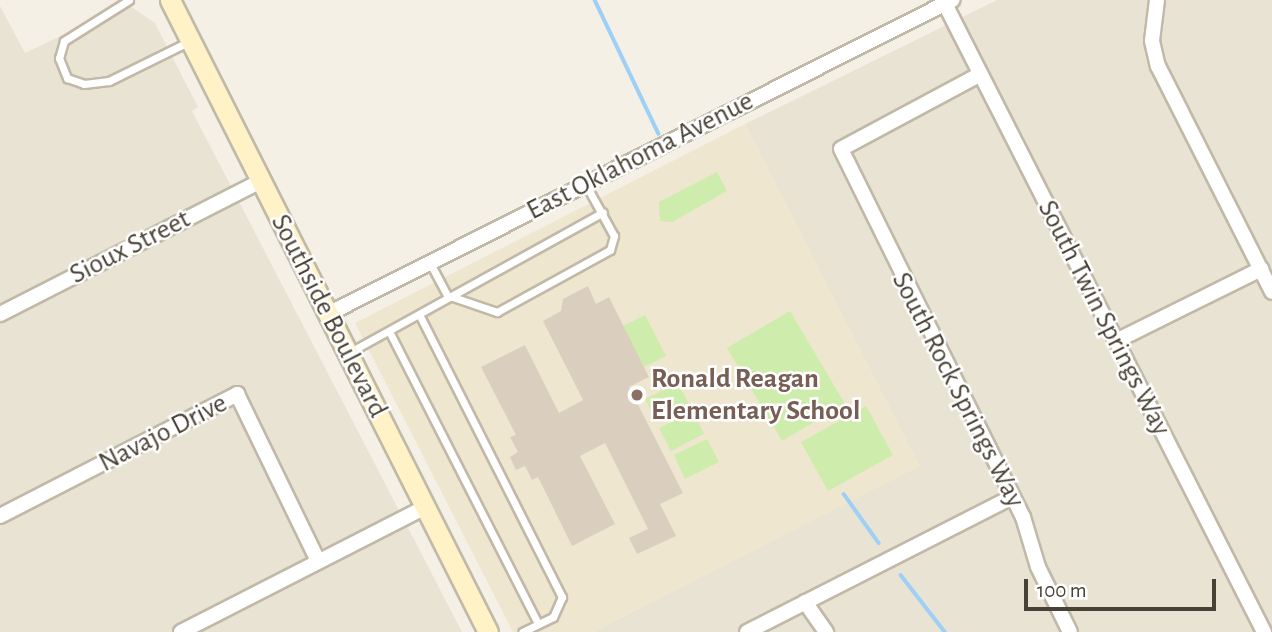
<!DOCTYPE html>
<style>
body{margin:0}
#map{position:relative;width:1272px;height:632px;overflow:hidden;background:#f4f0e6;font-family:"Alegreya Sans",sans-serif}
div>[style]{position:absolute}
.residential>*{inset:0;background:#e9e3d4}
.education>*{inset:0;background:#efe6cf}
.green>*{inset:0;background:#ceecac}
.stream>*{height:3.5px;margin:-1.75px;padding:0 1.75px;transform-origin:1.75px;border-radius:1.75px;background:#9ed0f6}
.building>*{inset:0;background:#dacfbe}
.roads{filter:drop-shadow(2px 0 #c1b9a8) drop-shadow(-2px 0 #c1b9a8) drop-shadow(0 2px #c1b9a8) drop-shadow(0 -2px #c1b9a8)}
.lane>*{height:7px;margin:-3.5px;padding:0 3.5px;transform-origin:3.5px;border-radius:3.5px;background:#fff}
.street>*{height:14px;margin:-7px;padding:0 7px;transform-origin:7px;border-radius:7px;background:#fff}
.secondary>*{height:19px;margin:-9.5px;padding:0 9.5px;transform-origin:9.5px;border-radius:9.5px;background:#fff2c6}
.dots>*{width:19px;height:19px;translate:-50% -50%;box-sizing:border-box;border:4px solid #fff;border-radius:50%}
span{translate:-50% -50%;white-space:nowrap;text-align:center;line-height:1.15;-webkit-text-stroke:5px #fff;paint-order:stroke}
.street-label{font-size:28px;color:#484135}
.education-label{font-size:28px;color:#785e54;font-weight:700}
.left{translate:0 -50%;text-align:left}
.scale{position:absolute;left:1024px;top:579px;width:192px;height:32px;box-sizing:border-box;border:4px solid #484135;border-top:0;padding-left:9px;font-size:21px;line-height:24px;white-space:nowrap;color:#484135;-webkit-text-stroke:5px #fff;paint-order:stroke}
</style>
<div id="map">
<div class="residential">
<div style="clip-path:polygon(997px 0,1272px 0,1272px 632px,593px 632px,919px 466px,745px 124px)"></div>
<div style="clip-path:polygon(127px 4px,155px 23px,198px 107px,192px 111px,462px 632px,0 632px,0 6px,25px 53px)"></div>
</div>
<div class="education">
<div style="clip-path:polygon(745px 124px,920px 466px,593px 632px,513px 632px,355px 323px)"></div>
</div>
<div class="green">
<div style="clip-path:polygon(717px 172px,727px 191px,672px 222px,660px 221px,659px 202px)"></div>
<div style="clip-path:polygon(790px 311px,845px 404px,782px 441px,727px 348px)"></div>
<div style="clip-path:polygon(645px 315px,666px 356px,644px 367px,623px 326px)"></div>
<div style="clip-path:polygon(678px 383px,690px 406px,657px 422px,645px 399px)"></div>
<div style="clip-path:polygon(866px 406px,893px 455px,828px 491px,801px 442px)"></div>
<div style="clip-path:polygon(693px 411px,704px 434px,671px 451px,659px 428px)"></div>
<div style="clip-path:polygon(707px 439px,719px 462px,685px 479px,674px 455px)"></div>
</div>
<div class="stream">
<div style="left:595px;top:0;width:148px;rotate:64.5deg"></div>
<div style="left:844px;top:494px;width:60px;rotate:54.5deg"></div>
<div style="left:901px;top:575px;width:72px;rotate:52.3deg"></div>
</div>
<div class="building">
<div style="clip-path:polygon(588px 286px,596px 304px,609px 297px,649px 377px,629px 387px,683px 493px,660px 504px,676px 536px,637px 554px,629px 538px,648px 529px,605px 443px,580px 456px,615px 524px,572px 546px,538px 477px,532px 480px,525px 466px,516px 470px,510px 457px,518px 452px,510px 437px,516px 435px,481px 367px,525px 345px,559px 413px,583px 400px,543px 321px,561px 311px,563px 299px)"></div>
</div>
<div class="roads">
<div class="lane">
<div style="left:129px;top:0;width:77px;rotate:147.8deg"></div>
<div style="left:64px;top:41px;width:18px;rotate:106deg"></div>
<div style="left:59px;top:58px;width:22px;rotate:68deg"></div>
<div style="left:67px;top:78px;width:18px;rotate:19deg"></div>
<div style="left:84px;top:84px;width:25px;rotate:-7deg"></div>
<div style="left:109px;top:81px;width:88px;rotate:-26.3deg"></div>
<div style="left:430px;top:263px;width:36px;rotate:62deg"></div>
<div style="left:447px;top:295px;width:53px;rotate:18.8deg"></div>
<div style="left:497px;top:312px;width:129px;rotate:-28.8deg"></div>
<div style="left:610px;top:250px;width:15px;rotate:-74deg"></div>
<div style="left:614px;top:236px;width:58px;rotate:-118.8deg"></div>
<div style="left:421px;top:318px;width:313px;rotate:63.2deg"></div>
<div style="left:562px;top:597px;width:22px;rotate:114deg"></div>
<div style="left:553px;top:617px;width:34px;rotate:154deg"></div>
<div style="left:390px;top:333px;width:326px;rotate:63deg"></div>
<div style="left:348px;top:353px;width:291px;rotate:-28.9deg"></div>
</div>
<div class="street">
<div style="left:943px;top:0;width:709px;rotate:63.07deg"></div>
<div style="left:1157px;top:0;width:41px;rotate:97deg"></div>
<div style="left:1152px;top:41px;width:26px;rotate:77deg"></div>
<div style="left:1158px;top:66px;width:253px;rotate:63.2deg"></div>
<div style="left:977px;top:76px;width:154px;rotate:151.8deg"></div>
<div style="left:841px;top:149px;width:411px;rotate:63.7deg"></div>
<div style="left:1023px;top:517px;width:52px;rotate:73.3deg"></div>
<div style="left:1038px;top:567px;width:72px;rotate:63.8deg"></div>
<div style="left:0;top:314px;width:293px;rotate:-27deg"></div>
<div style="left:328px;top:314px;width:699px;rotate:-26.71deg"></div>
<div style="left:1118px;top:340px;width:160px;rotate:-26.4deg"></div>
<div style="left:0;top:516px;width:267px;rotate:-27.2deg"></div>
<div style="left:237px;top:394px;width:186px;rotate:64.1deg"></div>
<div style="left:805px;top:602px;width:37px;rotate:55deg"></div>
<div style="left:181px;top:632px;width:274px;rotate:-27.1deg"></div>
<div style="left:747px;top:632px;width:297px;rotate:-27deg"></div>
</div>
<div class="secondary">
<div style="left:170px;top:0;width:707px;rotate:63.29deg"></div>
</div>
</div>
<div class="dots">
<div style="left:637px;top:395px;background:#8d6e63"></div>
</div>
<div class="street-label">
<span style="left:640px;top:156px;rotate:-27deg">East Oklahoma Avenue</span>
<span style="left:130px;top:247px;rotate:-27deg">Sioux Street</span>
<span style="left:329px;top:316px;rotate:63deg">Southside Boulevard</span>
<span style="left:1104px;top:318px;rotate:63deg">South Twin Springs Way</span>
<span style="left:958px;top:390px;rotate:63deg">South Rock Springs Way</span>
<span style="left:163px;top:433px;rotate:-27deg">Navajo Drive</span>
</div>
<div class="education-label">
<span class="left" style="left:651px;top:395px">Ronald Reagan<br>Elementary School</span>
</div>
<div class="scale">100 m</div>
</div>
